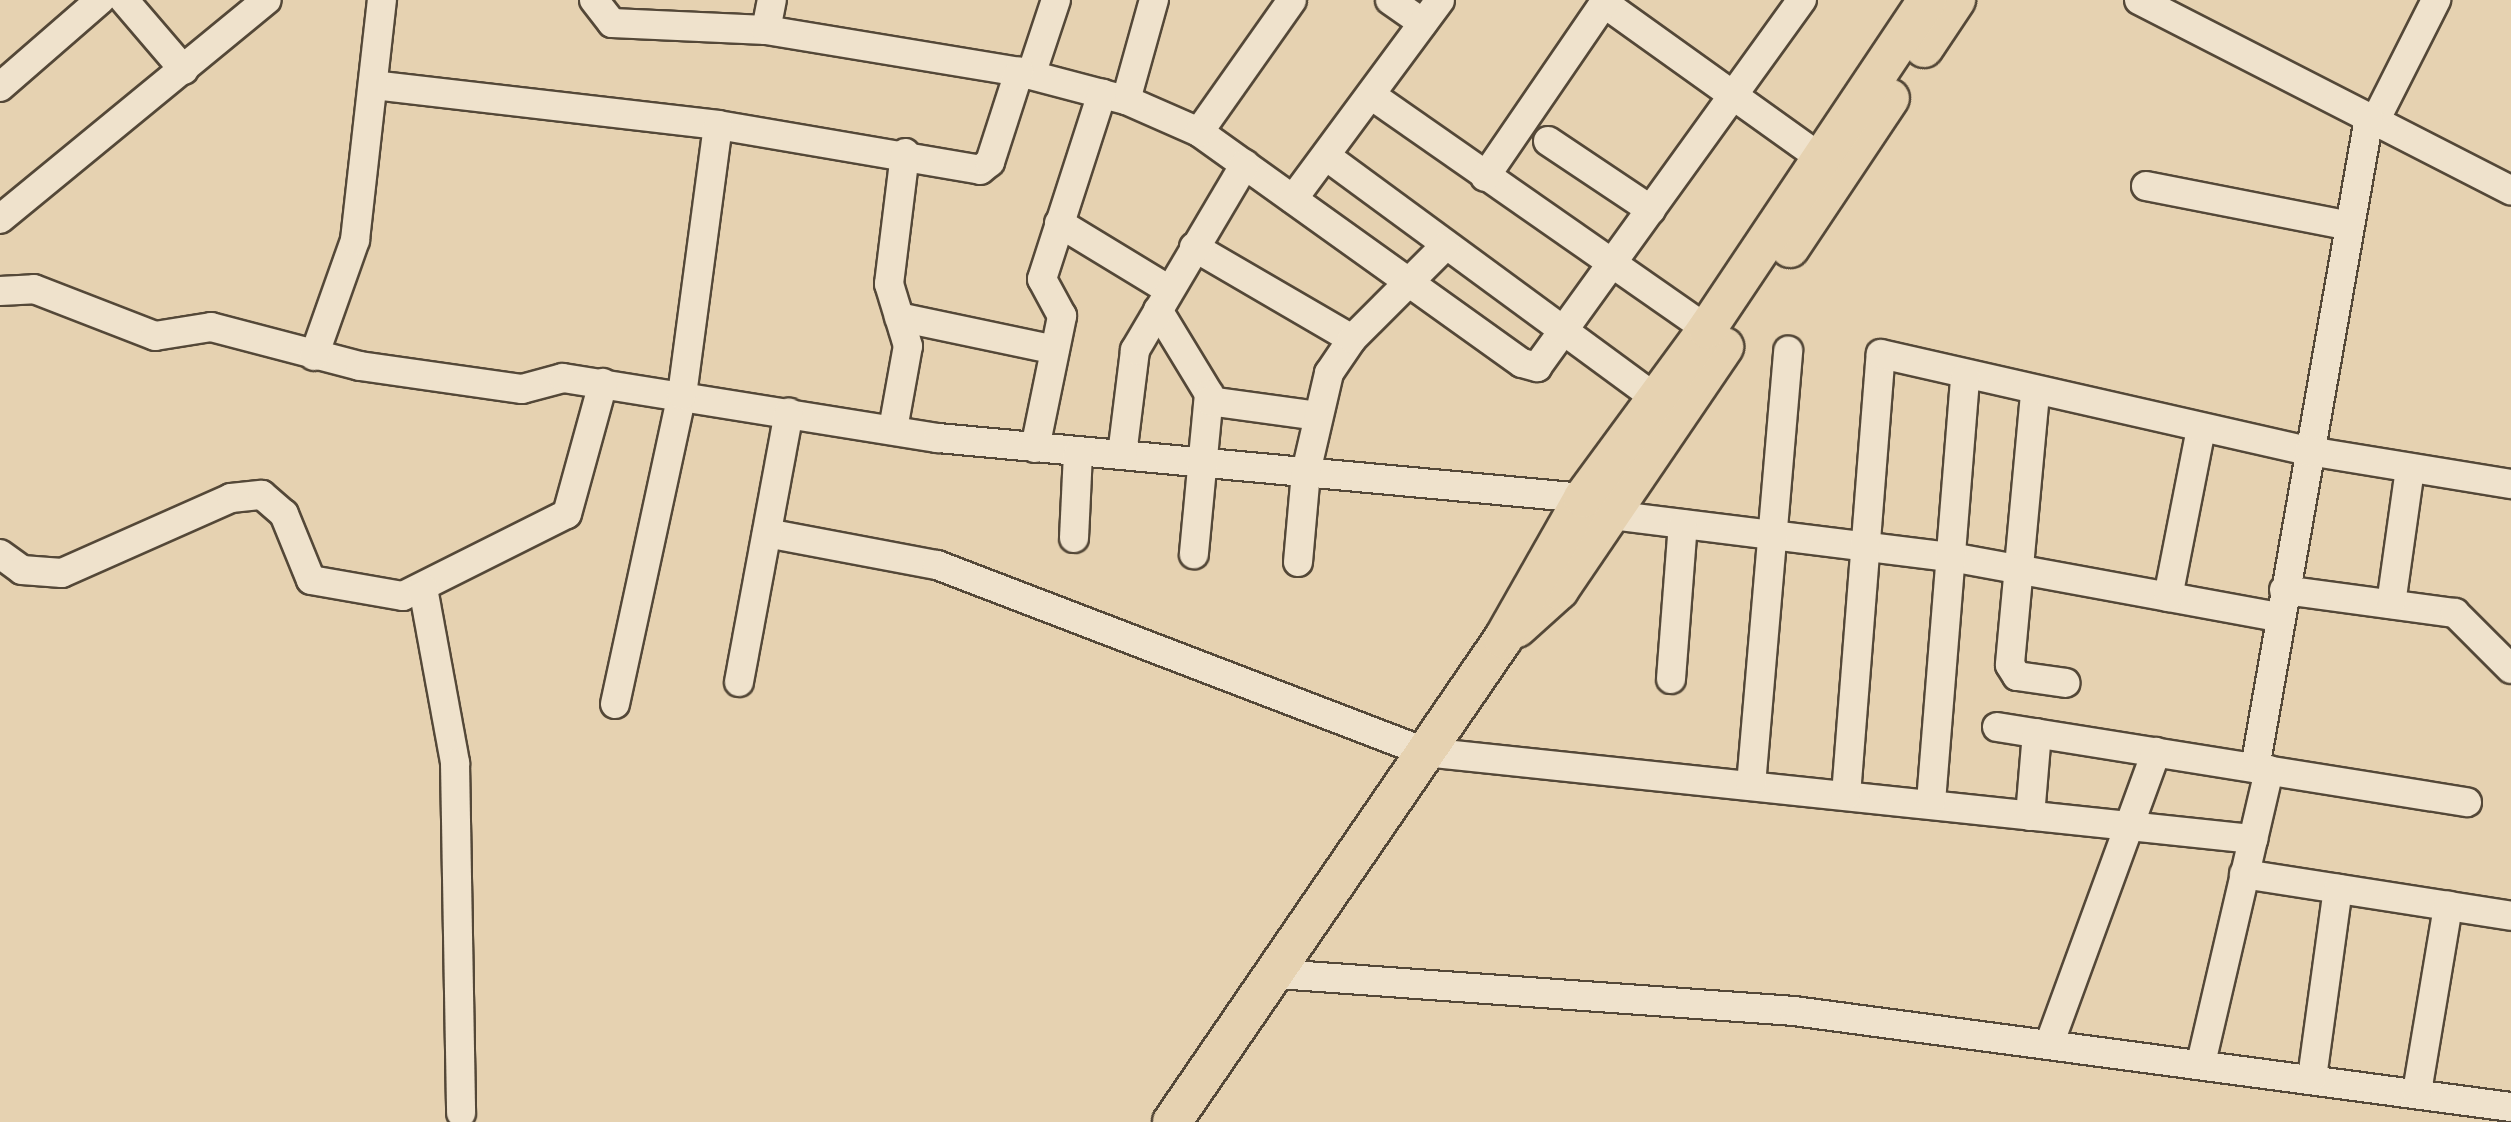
<!DOCTYPE html>
<style>
body{margin:0}
#map{position:relative;width:2511px;height:1122px;overflow:hidden;background:#e6d2b1;font-family:"Old Standard TT",serif}
div>[style]{position:absolute}
.roads{filter:drop-shadow(2px 0 #544838) drop-shadow(-2px 0 #544838) drop-shadow(0 2px #544838) drop-shadow(0 -2px #544838)}
.minor>*{height:28px;margin:-14px;padding:0 14px;transform-origin:14px;border-radius:14px;background:#efe2cc}
.highway>*{height:38px;margin:-19px;padding:0 19px;transform-origin:19px;border-radius:19px;background:#e6d2b1}
span{translate:-50% -50%;white-space:nowrap;text-align:center;line-height:1.15;-webkit-text-stroke:9px #efe2cc;paint-order:stroke}
</style>
<div id="map">
<div class="roads">
<div class="minor">
<div style="left:124px;top:0;width:92px;rotate:49.4deg"></div>
<div style="left:594px;top:0;width:29px;rotate:52deg"></div>
<div style="left:612px;top:23px;width:154px;rotate:2.6deg"></div>
<div style="left:766px;top:30px;width:256px;rotate:9.4deg"></div>
<div style="left:1019px;top:72px;width:111px;rotate:14.7deg"></div>
<div style="left:1126px;top:100px;width:80px;rotate:23.7deg"></div>
<div style="left:1199px;top:132px;width:397px;rotate:35.6deg"></div>
<div style="left:1522px;top:363px;width:16px;rotate:15deg"></div>
<div style="left:1537px;top:367px;width:453px;rotate:-54.2deg"></div>
<div style="left:1390px;top:0;width:40px;rotate:34.9deg"></div>
<div style="left:2139px;top:0;width:418px;rotate:27.1deg"></div>
<div style="left:1604px;top:3px;width:264px;rotate:35.6deg"></div>
<div style="left:766px;top:30px;width:31px;rotate:-79deg"></div>
<div style="left:1031px;top:75px;width:79px;rotate:-71.6deg"></div>
<div style="left:373px;top:85px;width:347px;rotate:6.6deg"></div>
<div style="left:718px;top:125px;width:266px;rotate:9.7deg"></div>
<div style="left:980px;top:170px;width:13px;rotate:-39deg"></div>
<div style="left:990px;top:162px;width:95px;rotate:-72.1deg"></div>
<div style="left:0;top:87px;width:133px;rotate:-41deg"></div>
<div style="left:1371px;top:95px;width:409px;rotate:34.9deg"></div>
<div style="left:1126px;top:100px;width:104px;rotate:-74.4deg"></div>
<div style="left:2375px;top:121px;width:136px;rotate:-63.2deg"></div>
<div style="left:1199px;top:132px;width:161px;rotate:-54.8deg"></div>
<div style="left:1548px;top:141px;width:124px;rotate:33.8deg"></div>
<div style="left:1326px;top:156px;width:409px;rotate:36.3deg"></div>
<div style="left:1485px;top:177px;width:214px;rotate:-55.6deg"></div>
<div style="left:2146px;top:186px;width:207px;rotate:11.1deg"></div>
<div style="left:1293px;top:199px;width:247px;rotate:-53.5deg"></div>
<div style="left:0;top:219px;width:345px;rotate:-39.4deg"></div>
<div style="left:1059px;top:223px;width:129px;rotate:31.3deg"></div>
<div style="left:1194px;top:247px;width:183px;rotate:30.2deg"></div>
<div style="left:0;top:291px;width:34px;rotate:-3deg"></div>
<div style="left:34px;top:289px;width:130px;rotate:21.2deg"></div>
<div style="left:155px;top:336px;width:57px;rotate:-9.1deg"></div>
<div style="left:211px;top:327px;width:154px;rotate:14.7deg"></div>
<div style="left:360px;top:366px;width:164px;rotate:8.1deg"></div>
<div style="left:522px;top:389px;width:42px;rotate:-15deg"></div>
<div style="left:563px;top:378px;width:380px;rotate:9.1deg"></div>
<div style="left:938px;top:438px;width:648px;rotate:5.31deg"></div>
<div style="left:1158px;top:310px;width:98px;rotate:58.7deg"></div>
<div style="left:1209px;top:394px;width:161px;rotate:95.4deg"></div>
<div style="left:899px;top:317px;width:159px;rotate:11.9deg"></div>
<div style="left:314px;top:356px;width:123px;rotate:-70.5deg"></div>
<div style="left:355px;top:240px;width:242px;rotate:-83.6deg"></div>
<div style="left:2035px;top:394px;width:272px;rotate:95.3deg"></div>
<div style="left:2010px;top:665px;width:13px;rotate:58deg"></div>
<div style="left:2017px;top:676px;width:49px;rotate:8.1deg"></div>
<div style="left:1209px;top:401px;width:110px;rotate:7.8deg"></div>
<div style="left:893px;top:429px;width:84px;rotate:-79.8deg"></div>
<div style="left:908px;top:346px;width:65px;rotate:-107deg"></div>
<div style="left:889px;top:284px;width:132px;rotate:-83deg"></div>
<div style="left:1035px;top:448px;width:135px;rotate:-78.4deg"></div>
<div style="left:1062px;top:316px;width:42px;rotate:-118.4deg"></div>
<div style="left:1042px;top:279px;width:195px;rotate:-72.1deg"></div>
<div style="left:1122px;top:455px;width:106px;rotate:-82.9deg"></div>
<div style="left:1135px;top:350px;width:216px;rotate:-59.4deg"></div>
<div style="left:1612px;top:515px;width:342px;rotate:7.1deg"></div>
<div style="left:1951px;top:557px;width:333px;rotate:10.4deg"></div>
<div style="left:767px;top:533px;width:173px;rotate:10.7deg"></div>
<div style="left:937px;top:565px;width:523px;rotate:20.97deg"></div>
<div style="left:1425px;top:752px;width:833px;rotate:6deg"></div>
<div style="left:1074px;top:538px;width:86px;rotate:-87.3deg"></div>
<div style="left:0;top:554px;width:27px;rotate:36deg"></div>
<div style="left:22px;top:570px;width:40px;rotate:4.3deg"></div>
<div style="left:62px;top:573px;width:185px;rotate:-23.9deg"></div>
<div style="left:231px;top:498px;width:31px;rotate:-6deg"></div>
<div style="left:262px;top:495px;width:29px;rotate:41deg"></div>
<div style="left:284px;top:514px;width:71px;rotate:67.8deg"></div>
<div style="left:311px;top:580px;width:93px;rotate:9.9deg"></div>
<div style="left:403px;top:596px;width:183px;rotate:-26.6deg"></div>
<div style="left:567px;top:514px;width:136px;rotate:-74.6deg"></div>
<div style="left:1298px;top:562px;width:90px;rotate:-84.9deg"></div>
<div style="left:1306px;top:472px;width:102px;rotate:-76.9deg"></div>
<div style="left:1329px;top:373px;width:41px;rotate:-55.9deg"></div>
<div style="left:1352px;top:339px;width:132px;rotate:-45deg"></div>
<div style="left:423px;top:588px;width:178px;rotate:79.6deg"></div>
<div style="left:455px;top:763px;width:350px;rotate:89deg"></div>
<div style="left:2284px;top:590px;width:173px;rotate:7.7deg"></div>
<div style="left:2455px;top:613px;width:79px;rotate:45deg"></div>
<div style="left:2168px;top:597px;width:171px;rotate:-78.9deg"></div>
<div style="left:2391px;top:604px;width:137px;rotate:-82deg"></div>
<div style="left:1671px;top:679px;width:155px;rotate:-85.6deg"></div>
<div style="left:739px;top:682px;width:274px;rotate:-79.5deg"></div>
<div style="left:615px;top:704px;width:316px;rotate:-77.8deg"></div>
<div style="left:682px;top:395px;width:272px;rotate:-82.4deg"></div>
<div style="left:1997px;top:727px;width:476px;rotate:9.1deg"></div>
<div style="left:2255px;top:768px;width:660px;rotate:-80.05deg"></div>
<div style="left:1751px;top:785px;width:436px;rotate:-85.1deg"></div>
<div style="left:1846px;top:795px;width:442px;rotate:-85.5deg"></div>
<div style="left:1881px;top:354px;width:439px;rotate:12.8deg"></div>
<div style="left:2309px;top:451px;width:205px;rotate:9.3deg"></div>
<div style="left:1931px;top:802px;width:426px;rotate:-85.4deg"></div>
<div style="left:2030px;top:816px;width:83px;rotate:-85.2deg"></div>
<div style="left:2244px;top:874px;width:270px;rotate:8.9deg"></div>
<div style="left:1277px;top:974px;width:518px;rotate:4.09deg"></div>
<div style="left:1794px;top:1011px;width:723px;rotate:7.63deg"></div>
<div style="left:2050px;top:1042px;width:309px;rotate:-69.9deg"></div>
<div style="left:2201px;top:1063px;width:301px;rotate:-76.9deg"></div>
<div style="left:2312px;top:1078px;width:191px;rotate:-82.2deg"></div>
<div style="left:2417px;top:1092px;width:189px;rotate:-80.5deg"></div>
</div>
<div class="highway">
<div style="left:1924px;top:48px;width:58px;rotate:-56.3deg"></div>
<div style="left:1790px;top:248px;width:180px;rotate:-56.3deg"></div>
<div style="left:1517px;top:628px;width:57px;rotate:-42.1deg"></div>
<div style="left:1559px;top:590px;width:294px;rotate:-55.8deg"></div>
<div style="left:1172px;top:1122px;width:586px;rotate:-55.58deg"></div>
<div style="left:1503px;top:639px;width:162px;rotate:-60.4deg"></div>
<div style="left:1583px;top:498px;width:210px;rotate:-53.7deg"></div>
<div style="left:1707px;top:329px;width:396px;rotate:-56.2deg"></div>
</div>
</div>
</div>
